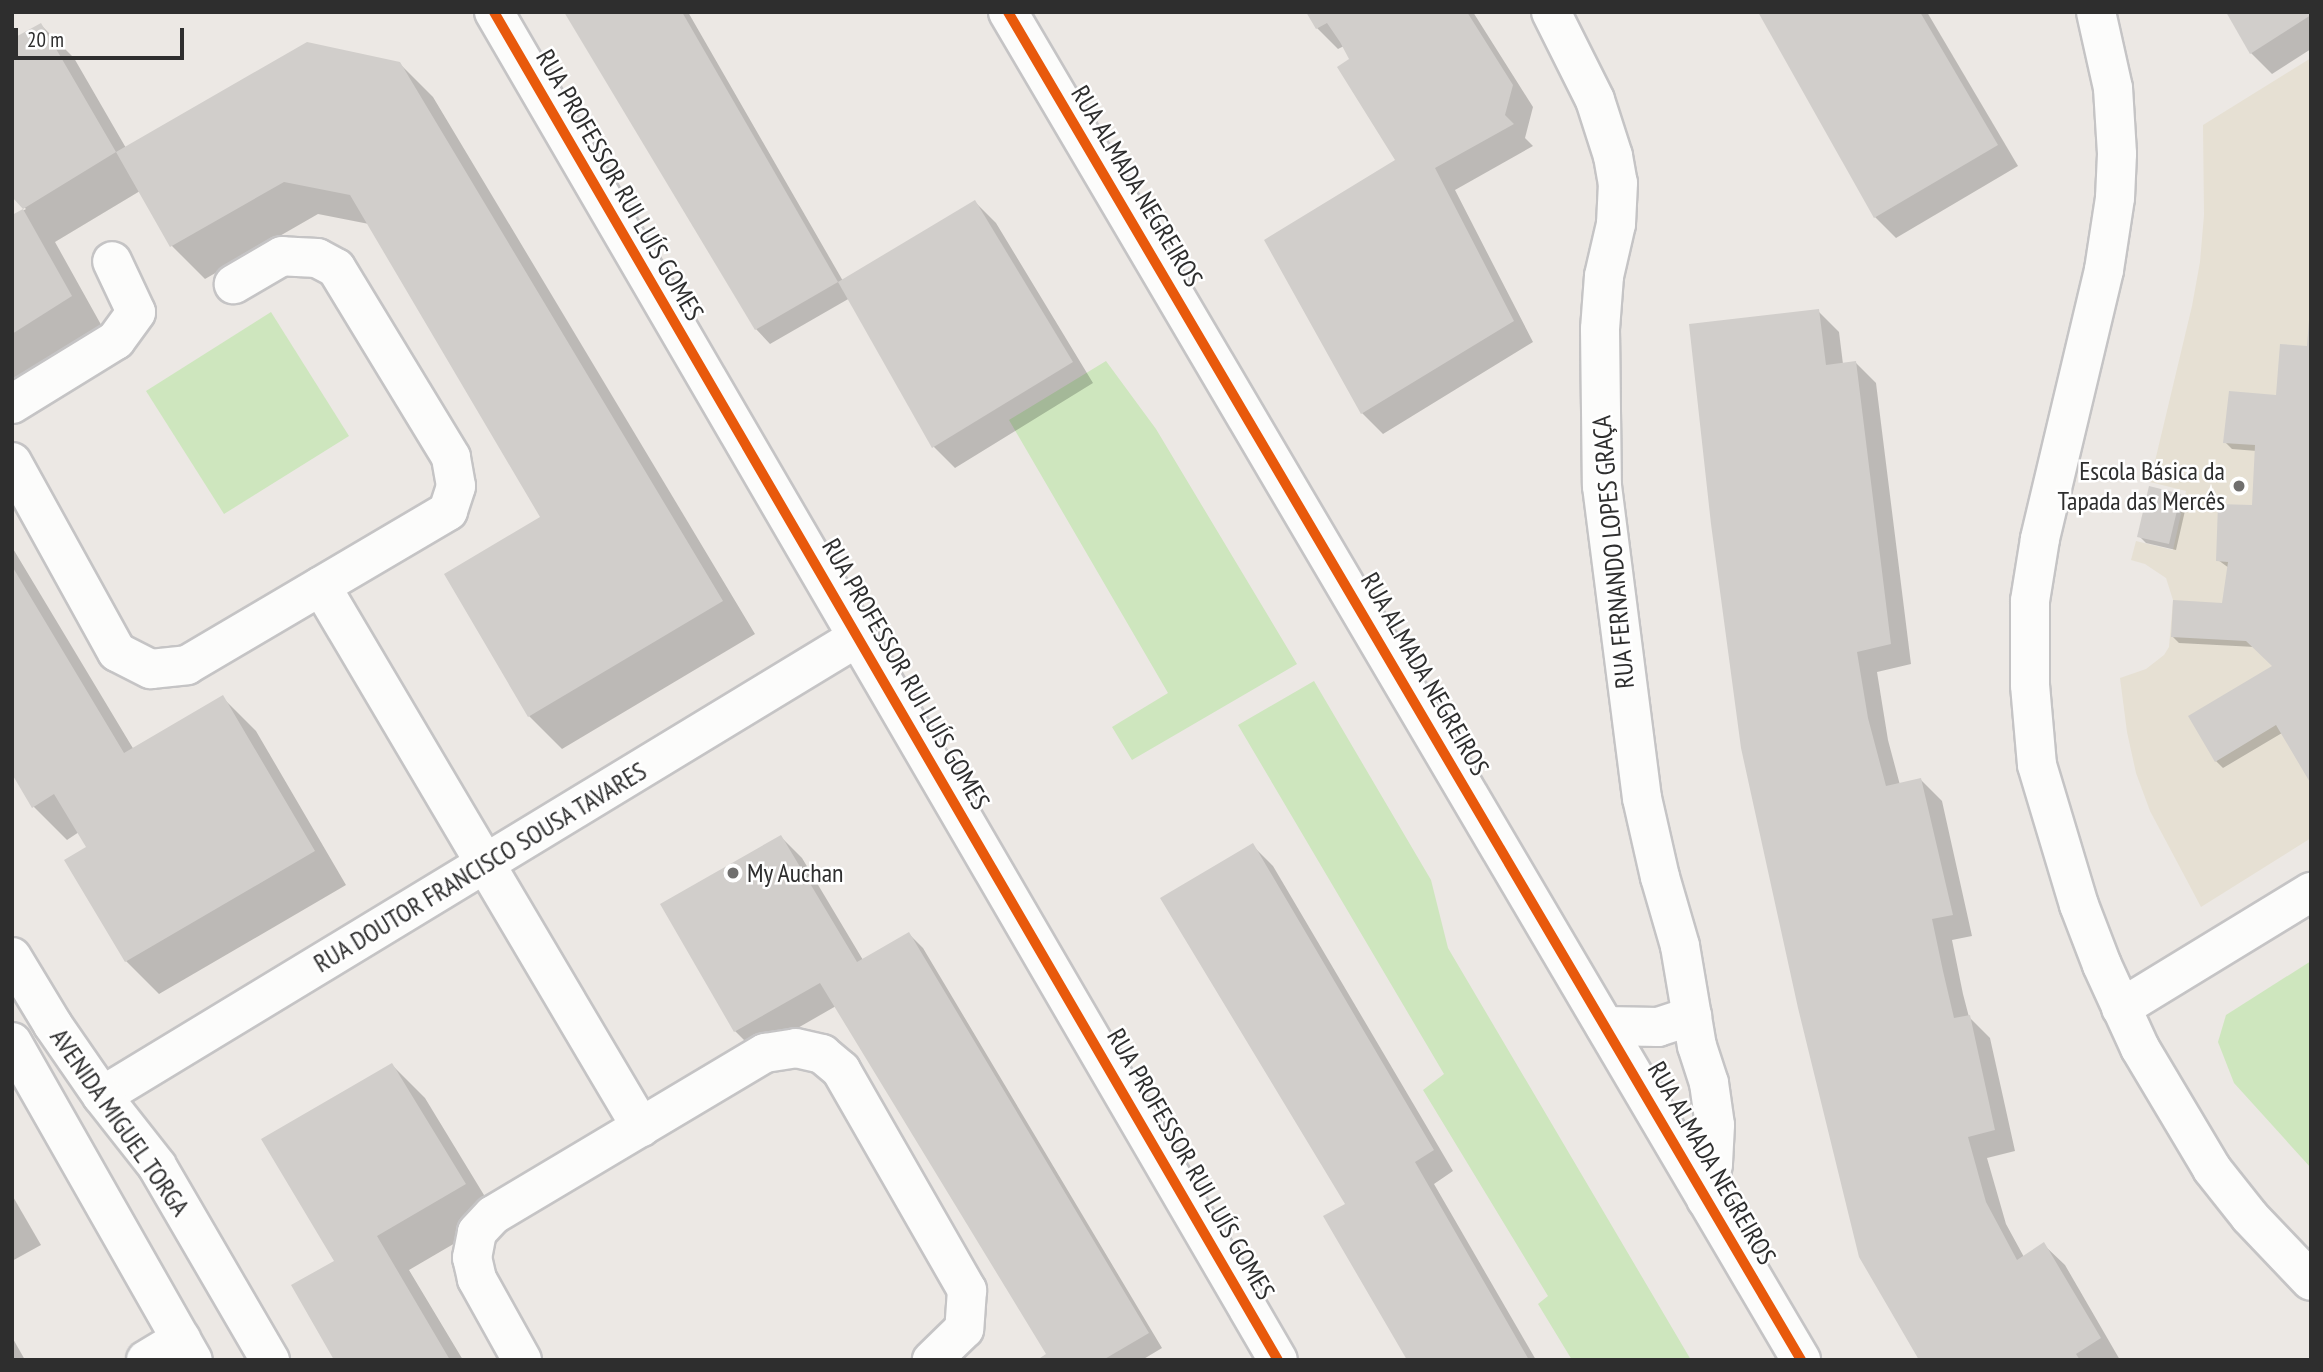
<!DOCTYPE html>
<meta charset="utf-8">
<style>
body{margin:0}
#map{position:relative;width:2323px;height:1372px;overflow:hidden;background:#ece8e4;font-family:"PT Sans Narrow",sans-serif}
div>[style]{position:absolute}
.education>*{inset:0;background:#e6e0d3}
.green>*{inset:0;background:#cee6be}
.shadow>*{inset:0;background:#0003}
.building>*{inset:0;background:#d1cecb}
.roads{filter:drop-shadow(2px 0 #c5c4c5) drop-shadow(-2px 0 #c5c4c5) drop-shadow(0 2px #c5c4c5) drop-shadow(0 -2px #c5c4c5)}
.minor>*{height:38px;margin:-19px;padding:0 19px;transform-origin:19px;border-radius:19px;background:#fcfcfb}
.tertiary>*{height:38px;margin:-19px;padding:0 19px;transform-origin:19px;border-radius:19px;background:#fcfcfb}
.cycleway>*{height:10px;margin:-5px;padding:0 5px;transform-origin:5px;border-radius:5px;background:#e8590c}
.dots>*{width:19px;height:19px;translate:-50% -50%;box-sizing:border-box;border:4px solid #fff;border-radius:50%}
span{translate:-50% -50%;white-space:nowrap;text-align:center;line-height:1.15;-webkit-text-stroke:5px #fff;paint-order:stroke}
.street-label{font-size:26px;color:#2e2e2e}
.poi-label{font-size:26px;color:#2e2e2e}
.right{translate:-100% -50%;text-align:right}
.left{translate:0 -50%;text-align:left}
.frame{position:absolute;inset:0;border:14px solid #2e2e2e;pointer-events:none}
.scale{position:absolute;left:14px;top:28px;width:170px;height:32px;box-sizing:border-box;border:4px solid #2e2e2e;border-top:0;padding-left:9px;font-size:21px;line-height:24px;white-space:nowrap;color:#2e2e2e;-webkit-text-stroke:5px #fff;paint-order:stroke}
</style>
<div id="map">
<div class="education">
<div style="clip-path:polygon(2311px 58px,2311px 838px,2201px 907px,2150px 811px,2136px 773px,2127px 732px,2120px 678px,2146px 669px,2164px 655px,2169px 647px,2173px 600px,2166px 578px,2145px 564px,2131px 560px,2136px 541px,2173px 550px,2186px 491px,2150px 482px,2192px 306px,2200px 262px,2204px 215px,2203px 125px)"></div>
</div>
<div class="green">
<div style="clip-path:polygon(271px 312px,349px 436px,224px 514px,146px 391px)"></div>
<div style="clip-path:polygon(1106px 361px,1156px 429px,1297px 664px,1132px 760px,1112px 727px,1168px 693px,1009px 420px)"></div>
<div style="clip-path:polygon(1314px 681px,1431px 880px,1448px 948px,1691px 1360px,1572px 1360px,1538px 1304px,1548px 1296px,1423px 1090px,1444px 1074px,1238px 725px)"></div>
<div style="clip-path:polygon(2311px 961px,2311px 1168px,2234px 1083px,2218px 1042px,2226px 1015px)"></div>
</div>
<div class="shadow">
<div style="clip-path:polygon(568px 12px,688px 12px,843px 281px,975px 202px,996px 223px,1093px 383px,955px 468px,934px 447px,850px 298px,770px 344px,756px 329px)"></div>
<div style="clip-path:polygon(1308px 12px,1473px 12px,1533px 107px,1525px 138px,1533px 146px,1455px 190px,1533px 342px,1383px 434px,1362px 413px,1397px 160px,1344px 46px,1338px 49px,1317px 28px)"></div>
<div style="clip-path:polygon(1761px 12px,1927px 12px,2018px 166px,1896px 238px,1875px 217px)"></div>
<div style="clip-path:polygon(2228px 12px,2311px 12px,2311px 49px,2272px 74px,2251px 53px)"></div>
<div style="clip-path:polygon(41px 25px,74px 58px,126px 148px,400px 64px,433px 97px,755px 634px,562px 749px,529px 716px,542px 518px,369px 224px,318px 214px,205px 279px,172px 246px,140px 191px,55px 242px,104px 330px,12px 388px,12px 217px,26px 209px,12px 195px)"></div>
<div style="clip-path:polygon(1818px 311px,1839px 332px,1843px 364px,1855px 362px,1876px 383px,1911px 664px,1877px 672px,1888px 740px,1900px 785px,1921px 780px,1942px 801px,1972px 936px,1952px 940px,1963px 994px,1969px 1017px,1990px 1038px,2015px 1151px,1987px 1158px,2006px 1224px,2024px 1257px,2044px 1245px,2065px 1265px,2120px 1360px,1922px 1360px)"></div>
<div style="clip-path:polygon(2311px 316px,2311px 781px,2282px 733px,2223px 768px,2216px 761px,2274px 666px,2255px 647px,2179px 643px,2172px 636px,2223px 604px,2229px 568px,2218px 560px,2254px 507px,2257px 451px,2232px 449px,2225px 442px,2277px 397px,2309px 348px)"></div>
<div style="clip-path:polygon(2180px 495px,2187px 502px,2176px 550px,2146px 543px,2139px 536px)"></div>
<div style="clip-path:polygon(12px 547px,134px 750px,223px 698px,256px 731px,346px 885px,159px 994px,126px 961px,88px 847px,79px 832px,67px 840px,34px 807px,12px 770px)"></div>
<div style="clip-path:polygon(781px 837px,802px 858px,863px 960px,909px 934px,923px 948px,1162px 1348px,1142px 1360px,1041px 1360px,1049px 1355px,836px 1006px,756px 1052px,735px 1031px)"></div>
<div style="clip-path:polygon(1252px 845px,1273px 866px,1453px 1171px,1434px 1184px,1536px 1360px,1410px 1360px,1347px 1204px)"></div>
<div style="clip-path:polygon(392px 1065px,425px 1098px,498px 1218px,409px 1270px,463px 1360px,337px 1360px,336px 1262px)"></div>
<div style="clip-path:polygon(12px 1195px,41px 1245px,12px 1261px)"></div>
<div style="clip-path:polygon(12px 1337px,25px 1360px,12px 1360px)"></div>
</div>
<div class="building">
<div style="clip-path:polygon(564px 12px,682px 12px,838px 282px,755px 330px)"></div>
<div style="clip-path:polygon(1306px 12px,1467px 12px,1513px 85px,1505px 115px,1514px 124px,1435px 168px,1514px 321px,1361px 414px,1264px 240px,1395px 160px,1337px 67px,1349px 59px,1340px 42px,1327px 23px,1316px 29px)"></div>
<div style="clip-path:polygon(1758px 12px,1920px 12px,1998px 145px,1874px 218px)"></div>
<div style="clip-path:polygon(2226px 12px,2311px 12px,2311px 15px,2250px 54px)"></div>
<div style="clip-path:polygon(41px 23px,116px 152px,307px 42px,400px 62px,723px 601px,528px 717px,444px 574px,540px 517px,350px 195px,284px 182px,170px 247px,116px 152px,23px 209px,12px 197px,12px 39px)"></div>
<div style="clip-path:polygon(975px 200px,1073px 362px,932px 448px,838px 282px)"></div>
<div style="clip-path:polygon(23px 209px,72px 296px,12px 334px,12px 215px)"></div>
<div style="clip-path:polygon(1819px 309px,1826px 365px,1856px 361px,1891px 644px,1857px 652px,1868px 718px,1886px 786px,1921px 778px,1953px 915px,1932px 919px,1943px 971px,1954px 1018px,1970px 1015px,1995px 1130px,1968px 1137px,1986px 1202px,2017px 1260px,2044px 1242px,2101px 1338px,2076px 1354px,2080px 1360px,1919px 1360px,1859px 1257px,1798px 1008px,1741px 748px,1711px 524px,1689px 324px)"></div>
<div style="clip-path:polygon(2309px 320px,2311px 320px,2311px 784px,2276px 725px,2215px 762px,2188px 716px,2272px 666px,2246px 641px,2171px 637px,2173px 600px,2222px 603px,2228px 562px,2216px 561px,2218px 504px,2252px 505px,2255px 445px,2223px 443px,2229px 391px,2276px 395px,2280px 344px,2307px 346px)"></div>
<div style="clip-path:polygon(2149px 486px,2181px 494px,2169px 544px,2137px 537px)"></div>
<div style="clip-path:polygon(12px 566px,124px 753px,223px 695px,315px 851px,125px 962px,64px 860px,86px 847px,54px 794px,32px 808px,12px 774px)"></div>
<div style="clip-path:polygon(781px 835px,857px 962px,909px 932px,1149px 1333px,1103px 1360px,1037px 1360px,1046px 1354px,820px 983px,734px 1032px,660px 904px)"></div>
<div style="clip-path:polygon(1253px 843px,1434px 1150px,1415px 1162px,1529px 1360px,1407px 1360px,1323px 1216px,1345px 1204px,1160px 898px)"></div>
<div style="clip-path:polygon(392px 1063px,466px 1184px,377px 1236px,450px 1360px,334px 1360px,291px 1285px,334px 1261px,261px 1139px)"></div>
</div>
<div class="roads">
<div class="minor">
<div style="left:494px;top:12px;width:1559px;rotate:59.82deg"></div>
<div style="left:1008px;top:12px;width:1564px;rotate:59.53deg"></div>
<div style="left:1551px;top:12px;width:98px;rotate:63.4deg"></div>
<div style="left:1595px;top:100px;width:59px;rotate:72.2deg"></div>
<div style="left:1613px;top:156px;width:27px;rotate:80deg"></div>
<div style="left:1618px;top:183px;width:41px;rotate:92.8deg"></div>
<div style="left:1616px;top:224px;width:53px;rotate:103deg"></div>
<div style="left:1604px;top:276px;width:53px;rotate:94.3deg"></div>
<div style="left:1600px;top:329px;width:157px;rotate:89.3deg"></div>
<div style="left:1602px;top:486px;width:315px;rotate:82.7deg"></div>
<div style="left:1642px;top:798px;width:81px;rotate:77.2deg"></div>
<div style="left:1660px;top:877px;width:72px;rotate:73.8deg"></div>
<div style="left:1680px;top:946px;width:101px;rotate:80.4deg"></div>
<div style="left:1697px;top:1046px;width:39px;rotate:72deg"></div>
<div style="left:1709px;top:1083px;width:42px;rotate:81.9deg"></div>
<div style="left:1715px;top:1125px;width:39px;rotate:93deg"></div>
<div style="left:1713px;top:1164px;width:36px;rotate:101deg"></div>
<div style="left:2096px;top:12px;width:78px;rotate:77.4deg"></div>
<div style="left:2113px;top:88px;width:66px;rotate:86.5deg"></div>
<div style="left:2117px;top:154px;width:44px;rotate:92.6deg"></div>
<div style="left:2115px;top:198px;width:73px;rotate:98.7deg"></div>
<div style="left:2104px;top:270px;width:277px;rotate:103.4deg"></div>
<div style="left:2040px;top:539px;width:63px;rotate:99.2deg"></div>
<div style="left:2030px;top:601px;width:84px;rotate:90deg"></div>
<div style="left:2030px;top:685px;width:80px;rotate:85deg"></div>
<div style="left:2037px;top:765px;width:146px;rotate:73.3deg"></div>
<div style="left:2079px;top:905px;width:64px;rotate:69deg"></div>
<div style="left:2102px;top:965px;width:91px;rotate:65.4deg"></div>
<div style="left:2140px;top:1048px;width:141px;rotate:59.2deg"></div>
<div style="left:2212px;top:1169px;width:61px;rotate:51.6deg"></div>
<div style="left:2250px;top:1217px;width:88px;rotate:46.4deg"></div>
<div style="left:12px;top:404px;width:122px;rotate:-31.6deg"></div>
<div style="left:116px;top:340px;width:34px;rotate:-54deg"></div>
<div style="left:136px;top:312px;width:56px;rotate:-115.2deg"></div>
<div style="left:12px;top:462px;width:217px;rotate:61.1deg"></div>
<div style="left:117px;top:652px;width:38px;rotate:27deg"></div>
<div style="left:151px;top:669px;width:36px;rotate:-6deg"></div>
<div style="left:187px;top:665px;width:303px;rotate:-30.5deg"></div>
<div style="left:448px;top:511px;width:26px;rotate:-72deg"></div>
<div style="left:456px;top:486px;width:29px;rotate:-100deg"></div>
<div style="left:451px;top:457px;width:221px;rotate:-121.3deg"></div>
<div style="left:336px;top:268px;width:21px;rotate:-152deg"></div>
<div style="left:317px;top:258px;width:35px;rotate:-177deg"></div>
<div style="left:282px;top:256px;width:56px;rotate:149.7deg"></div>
<div style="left:321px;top:586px;width:629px;rotate:59.4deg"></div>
<div style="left:2121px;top:1008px;width:223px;rotate:-31.4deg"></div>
<div style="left:1605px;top:1026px;width:53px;rotate:1.1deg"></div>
<div style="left:1658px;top:1027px;width:36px;rotate:-18deg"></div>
<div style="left:102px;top:1096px;width:884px;rotate:-31.26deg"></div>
<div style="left:146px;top:1360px;width:41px;rotate:-31deg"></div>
<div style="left:522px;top:1360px;width:93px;rotate:-119.1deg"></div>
<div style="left:477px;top:1279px;width:22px;rotate:-103deg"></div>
<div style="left:472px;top:1258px;width:26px;rotate:-79deg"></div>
<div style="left:477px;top:1232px;width:23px;rotate:-47deg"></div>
<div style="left:493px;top:1215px;width:317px;rotate:-30.8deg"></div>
<div style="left:765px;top:1053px;width:31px;rotate:-9deg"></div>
<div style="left:796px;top:1048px;width:27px;rotate:13deg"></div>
<div style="left:822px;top:1054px;width:25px;rotate:40deg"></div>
<div style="left:841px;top:1070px;width:254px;rotate:60.2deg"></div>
<div style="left:967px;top:1290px;width:39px;rotate:94deg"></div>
<div style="left:964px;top:1329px;width:45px;rotate:135.9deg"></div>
</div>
<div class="tertiary">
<div style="left:12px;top:957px;width:79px;rotate:58.9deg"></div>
<div style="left:53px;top:1025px;width:86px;rotate:55.4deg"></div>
<div style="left:102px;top:1096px;width:89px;rotate:51.8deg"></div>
<div style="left:157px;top:1166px;width:225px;rotate:59.8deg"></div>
<div style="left:12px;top:1042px;width:366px;rotate:60.4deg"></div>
</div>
</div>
<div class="cycleway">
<div style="left:494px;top:12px;width:1559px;rotate:59.82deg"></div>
<div style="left:1008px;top:12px;width:1564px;rotate:59.53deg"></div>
</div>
<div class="dots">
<div style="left:2239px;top:486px;background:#706f6e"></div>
<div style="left:733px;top:873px;background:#706f6e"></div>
</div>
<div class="street-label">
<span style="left:620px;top:185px;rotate:60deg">RUA PROFESSOR RUI LUÍS GOMES</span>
<span style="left:1137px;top:186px;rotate:59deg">RUA ALMADA NEGREIROS</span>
<span style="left:1613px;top:552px;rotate:-95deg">RUA FERNANDO LOPES GRAÇA</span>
<span style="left:906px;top:674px;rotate:60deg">RUA PROFESSOR RUI LUÍS GOMES</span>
<span style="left:1425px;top:674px;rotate:60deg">RUA ALMADA NEGREIROS</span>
<span style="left:480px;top:867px;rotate:-31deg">RUA DOUTOR FRANCISCO SOUSA TAVARES</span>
<span style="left:120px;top:1122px;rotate:55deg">AVENIDA MIGUEL TORGA</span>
<span style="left:1712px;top:1163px;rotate:60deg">RUA ALMADA NEGREIROS</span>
<span style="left:1191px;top:1164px;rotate:60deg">RUA PROFESSOR RUI LUÍS GOMES</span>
</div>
<div class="poi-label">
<span class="right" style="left:2225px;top:486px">Escola Básica da<br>Tapada das Mercês</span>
<span class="left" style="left:747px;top:873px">My Auchan</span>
</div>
<div class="frame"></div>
<div class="scale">20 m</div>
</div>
